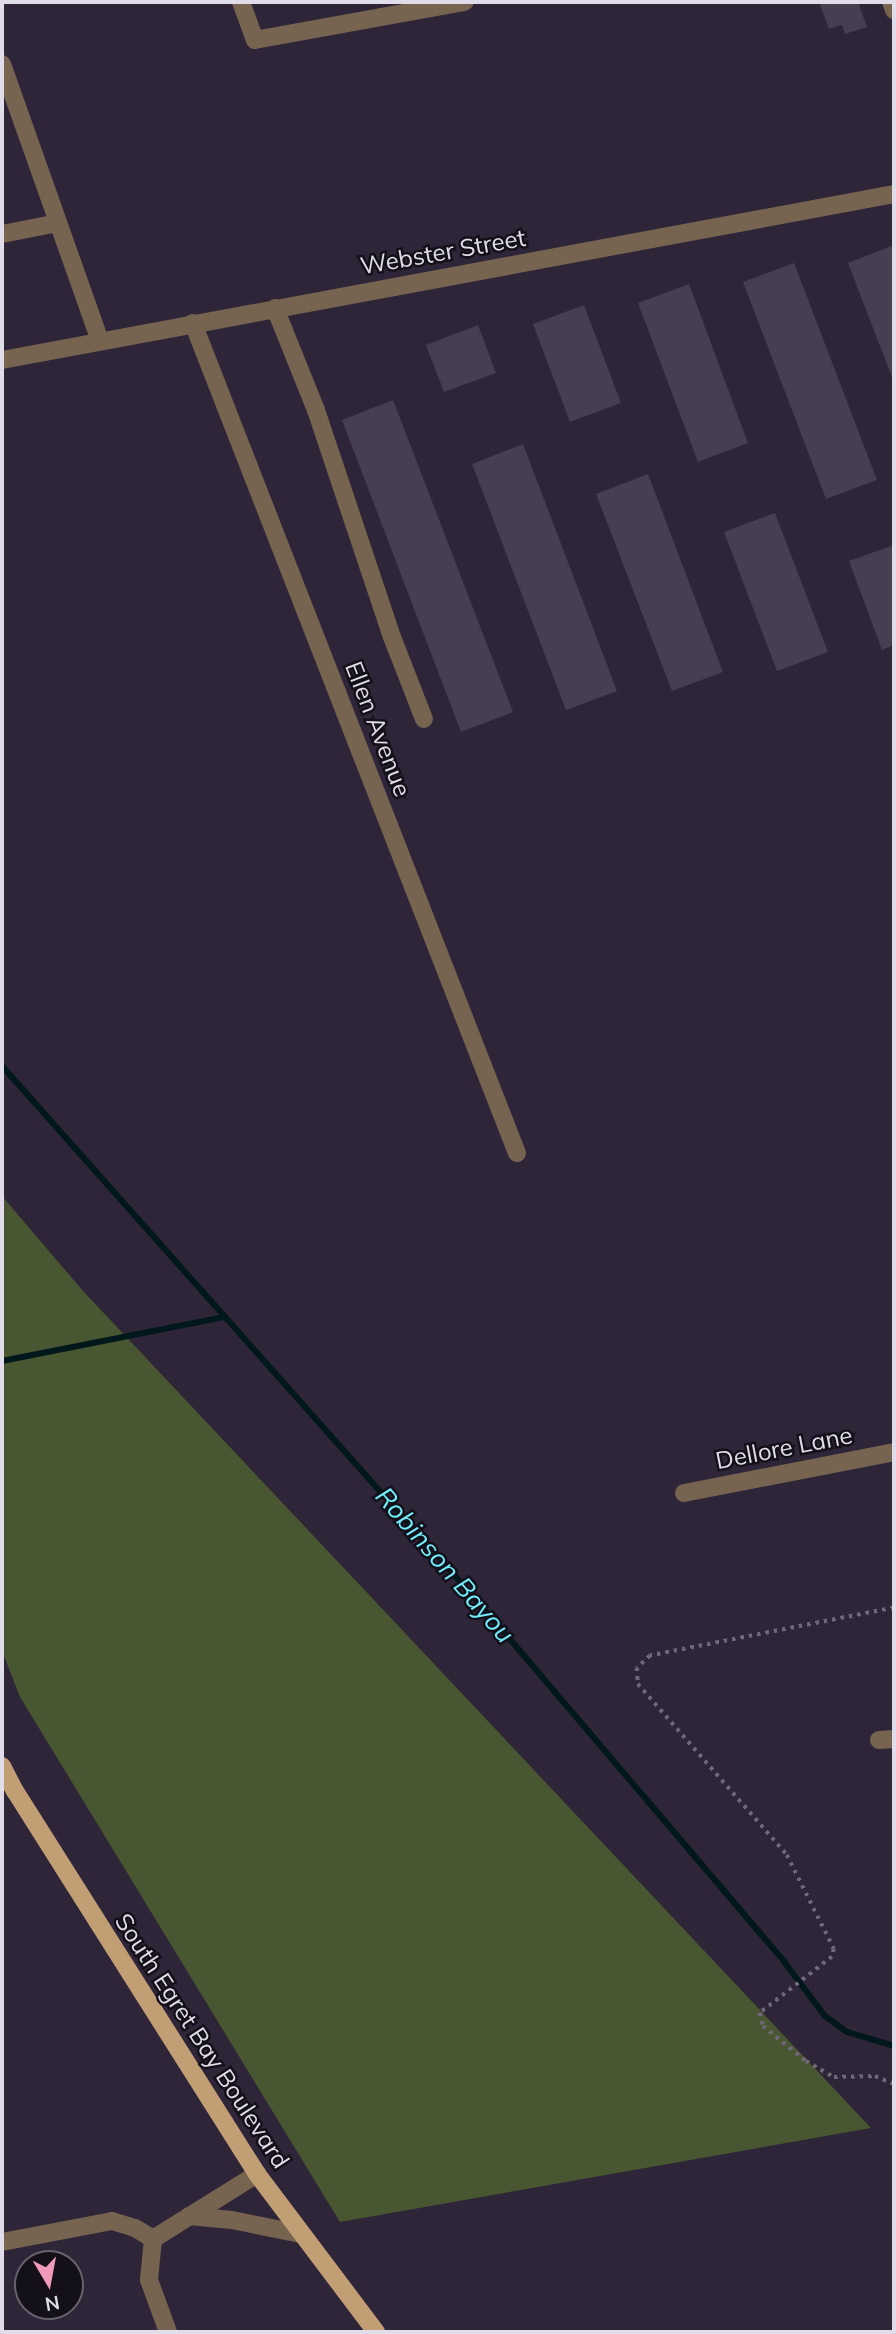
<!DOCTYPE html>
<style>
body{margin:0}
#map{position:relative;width:896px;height:2334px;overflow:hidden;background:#2e2538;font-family:Mulish,sans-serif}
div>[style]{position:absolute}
.green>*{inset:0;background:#485631}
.stream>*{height:6px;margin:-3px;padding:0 3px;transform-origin:3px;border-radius:3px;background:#00171b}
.building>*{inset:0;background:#473e52}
.path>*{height:3.5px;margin-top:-1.75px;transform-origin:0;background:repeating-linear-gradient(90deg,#706879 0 3.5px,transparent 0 8.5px)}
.minor>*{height:18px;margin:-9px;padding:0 9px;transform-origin:9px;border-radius:9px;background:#766451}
.major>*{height:18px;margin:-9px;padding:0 9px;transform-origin:9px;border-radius:9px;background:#c29e75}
span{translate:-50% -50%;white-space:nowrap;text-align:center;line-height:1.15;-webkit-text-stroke:5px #141019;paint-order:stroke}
.street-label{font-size:24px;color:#e1dce9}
.water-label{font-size:26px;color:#71edfc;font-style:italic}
.frame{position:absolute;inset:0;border:4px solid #e1dce9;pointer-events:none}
.north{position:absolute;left:14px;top:2250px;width:70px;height:70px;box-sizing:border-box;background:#141019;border:2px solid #66626c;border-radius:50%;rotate:170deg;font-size:19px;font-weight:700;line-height:28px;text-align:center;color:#e1dce9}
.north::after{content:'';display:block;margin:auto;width:24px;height:32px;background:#ef9ab8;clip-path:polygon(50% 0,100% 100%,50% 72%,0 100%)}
</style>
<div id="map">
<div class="green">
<div style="clip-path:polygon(2px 1196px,83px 1291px,871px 2128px,340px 2222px,20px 1697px,2px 1651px)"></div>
</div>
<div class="stream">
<div style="left:2px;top:1066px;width:710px;rotate:48.37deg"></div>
<div style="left:474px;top:1597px;width:480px;rotate:49.6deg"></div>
<div style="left:785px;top:1963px;width:66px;rotate:53deg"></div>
<div style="left:825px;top:2016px;width:27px;rotate:36deg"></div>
<div style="left:847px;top:2032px;width:49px;rotate:16.6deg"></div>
<div style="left:2px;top:1361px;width:227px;rotate:-11.2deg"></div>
</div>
<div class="building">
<div style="clip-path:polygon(819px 2px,858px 2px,867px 27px,845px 34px,842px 25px,829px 29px)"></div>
<div style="clip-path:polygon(894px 245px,894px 380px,893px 380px,848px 263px)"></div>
<div style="clip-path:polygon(794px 263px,877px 480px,826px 499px,743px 282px)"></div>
<div style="clip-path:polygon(689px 284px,748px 443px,698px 462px,638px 303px)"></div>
<div style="clip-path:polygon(584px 305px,621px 403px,570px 422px,533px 324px)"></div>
<div style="clip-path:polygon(478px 325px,496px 373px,444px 392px,426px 345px)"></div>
<div style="clip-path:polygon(393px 400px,513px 712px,461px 732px,342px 420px)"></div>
<div style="clip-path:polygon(523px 444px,617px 691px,566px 710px,472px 464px)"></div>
<div style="clip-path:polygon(648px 474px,723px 672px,672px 691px,596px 494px)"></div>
<div style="clip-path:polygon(775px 513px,828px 652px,777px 671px,724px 532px)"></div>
<div style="clip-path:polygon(894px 545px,894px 645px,882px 650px,849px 561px)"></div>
</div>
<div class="path">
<div style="left:894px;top:1608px;width:249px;rotate:168.9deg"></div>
<div style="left:650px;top:1656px;width:18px;rotate:137deg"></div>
<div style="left:637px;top:1668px;width:16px;rotate:86deg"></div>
<div style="left:638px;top:1684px;width:227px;rotate:48.9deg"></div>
<div style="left:787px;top:1855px;width:105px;rotate:63.4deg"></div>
<div style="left:834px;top:1949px;width:8px;rotate:104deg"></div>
<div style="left:832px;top:1957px;width:91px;rotate:142.1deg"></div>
<div style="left:760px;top:2013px;width:13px;rotate:77deg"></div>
<div style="left:763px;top:2026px;width:55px;rotate:39.1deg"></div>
<div style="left:806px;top:2061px;width:32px;rotate:30deg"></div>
<div style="left:834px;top:2077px;width:41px;rotate:-1.4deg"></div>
<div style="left:875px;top:2076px;width:21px;rotate:23deg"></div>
</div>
<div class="minor">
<div style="left:241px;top:2px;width:40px;rotate:69.8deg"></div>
<div style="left:255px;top:40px;width:213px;rotate:-10.3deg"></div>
<div style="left:891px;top:2px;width:9px;rotate:69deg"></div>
<div style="left:2px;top:64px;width:294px;rotate:70.5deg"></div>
<div style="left:2px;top:234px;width:57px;rotate:-11.1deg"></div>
<div style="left:275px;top:308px;width:110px;rotate:68.1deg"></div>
<div style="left:316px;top:410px;width:239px;rotate:71.5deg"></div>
<div style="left:392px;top:637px;width:88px;rotate:68.7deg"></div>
<div style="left:193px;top:323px;width:891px;rotate:68.68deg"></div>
<div style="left:2px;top:360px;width:907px;rotate:-10.54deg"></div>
<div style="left:684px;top:1493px;width:214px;rotate:-11deg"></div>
<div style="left:879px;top:1740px;width:15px;rotate:-4deg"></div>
<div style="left:189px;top:2216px;width:43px;rotate:5.3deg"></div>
<div style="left:232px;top:2220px;width:70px;rotate:11.5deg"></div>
<div style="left:153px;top:2239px;width:123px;rotate:-32deg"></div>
<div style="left:153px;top:2239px;width:41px;rotate:95.6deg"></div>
<div style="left:149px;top:2280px;width:55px;rotate:69.9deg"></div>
<div style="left:2px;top:2242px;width:112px;rotate:-10.8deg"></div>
<div style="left:112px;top:2221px;width:24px;rotate:17deg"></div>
<div style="left:135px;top:2228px;width:21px;rotate:31deg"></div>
</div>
<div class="major">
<div style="left:2px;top:1766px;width:28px;rotate:63deg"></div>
<div style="left:15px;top:1791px;width:453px;rotate:57.7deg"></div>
<div style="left:257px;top:2174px;width:198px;rotate:53deg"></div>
</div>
<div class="street-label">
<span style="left:443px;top:252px;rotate:-10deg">Webster Street</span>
<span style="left:378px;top:729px;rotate:69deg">Ellen Avenue</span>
<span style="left:784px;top:1448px;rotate:-11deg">Dellore Lane</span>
<span style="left:202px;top:2041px;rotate:57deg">South Egret Bay Boulevard</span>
</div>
<div class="water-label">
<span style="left:445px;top:1565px;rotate:49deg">Robinson Bayou</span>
</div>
<div class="frame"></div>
<div class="north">N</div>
</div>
